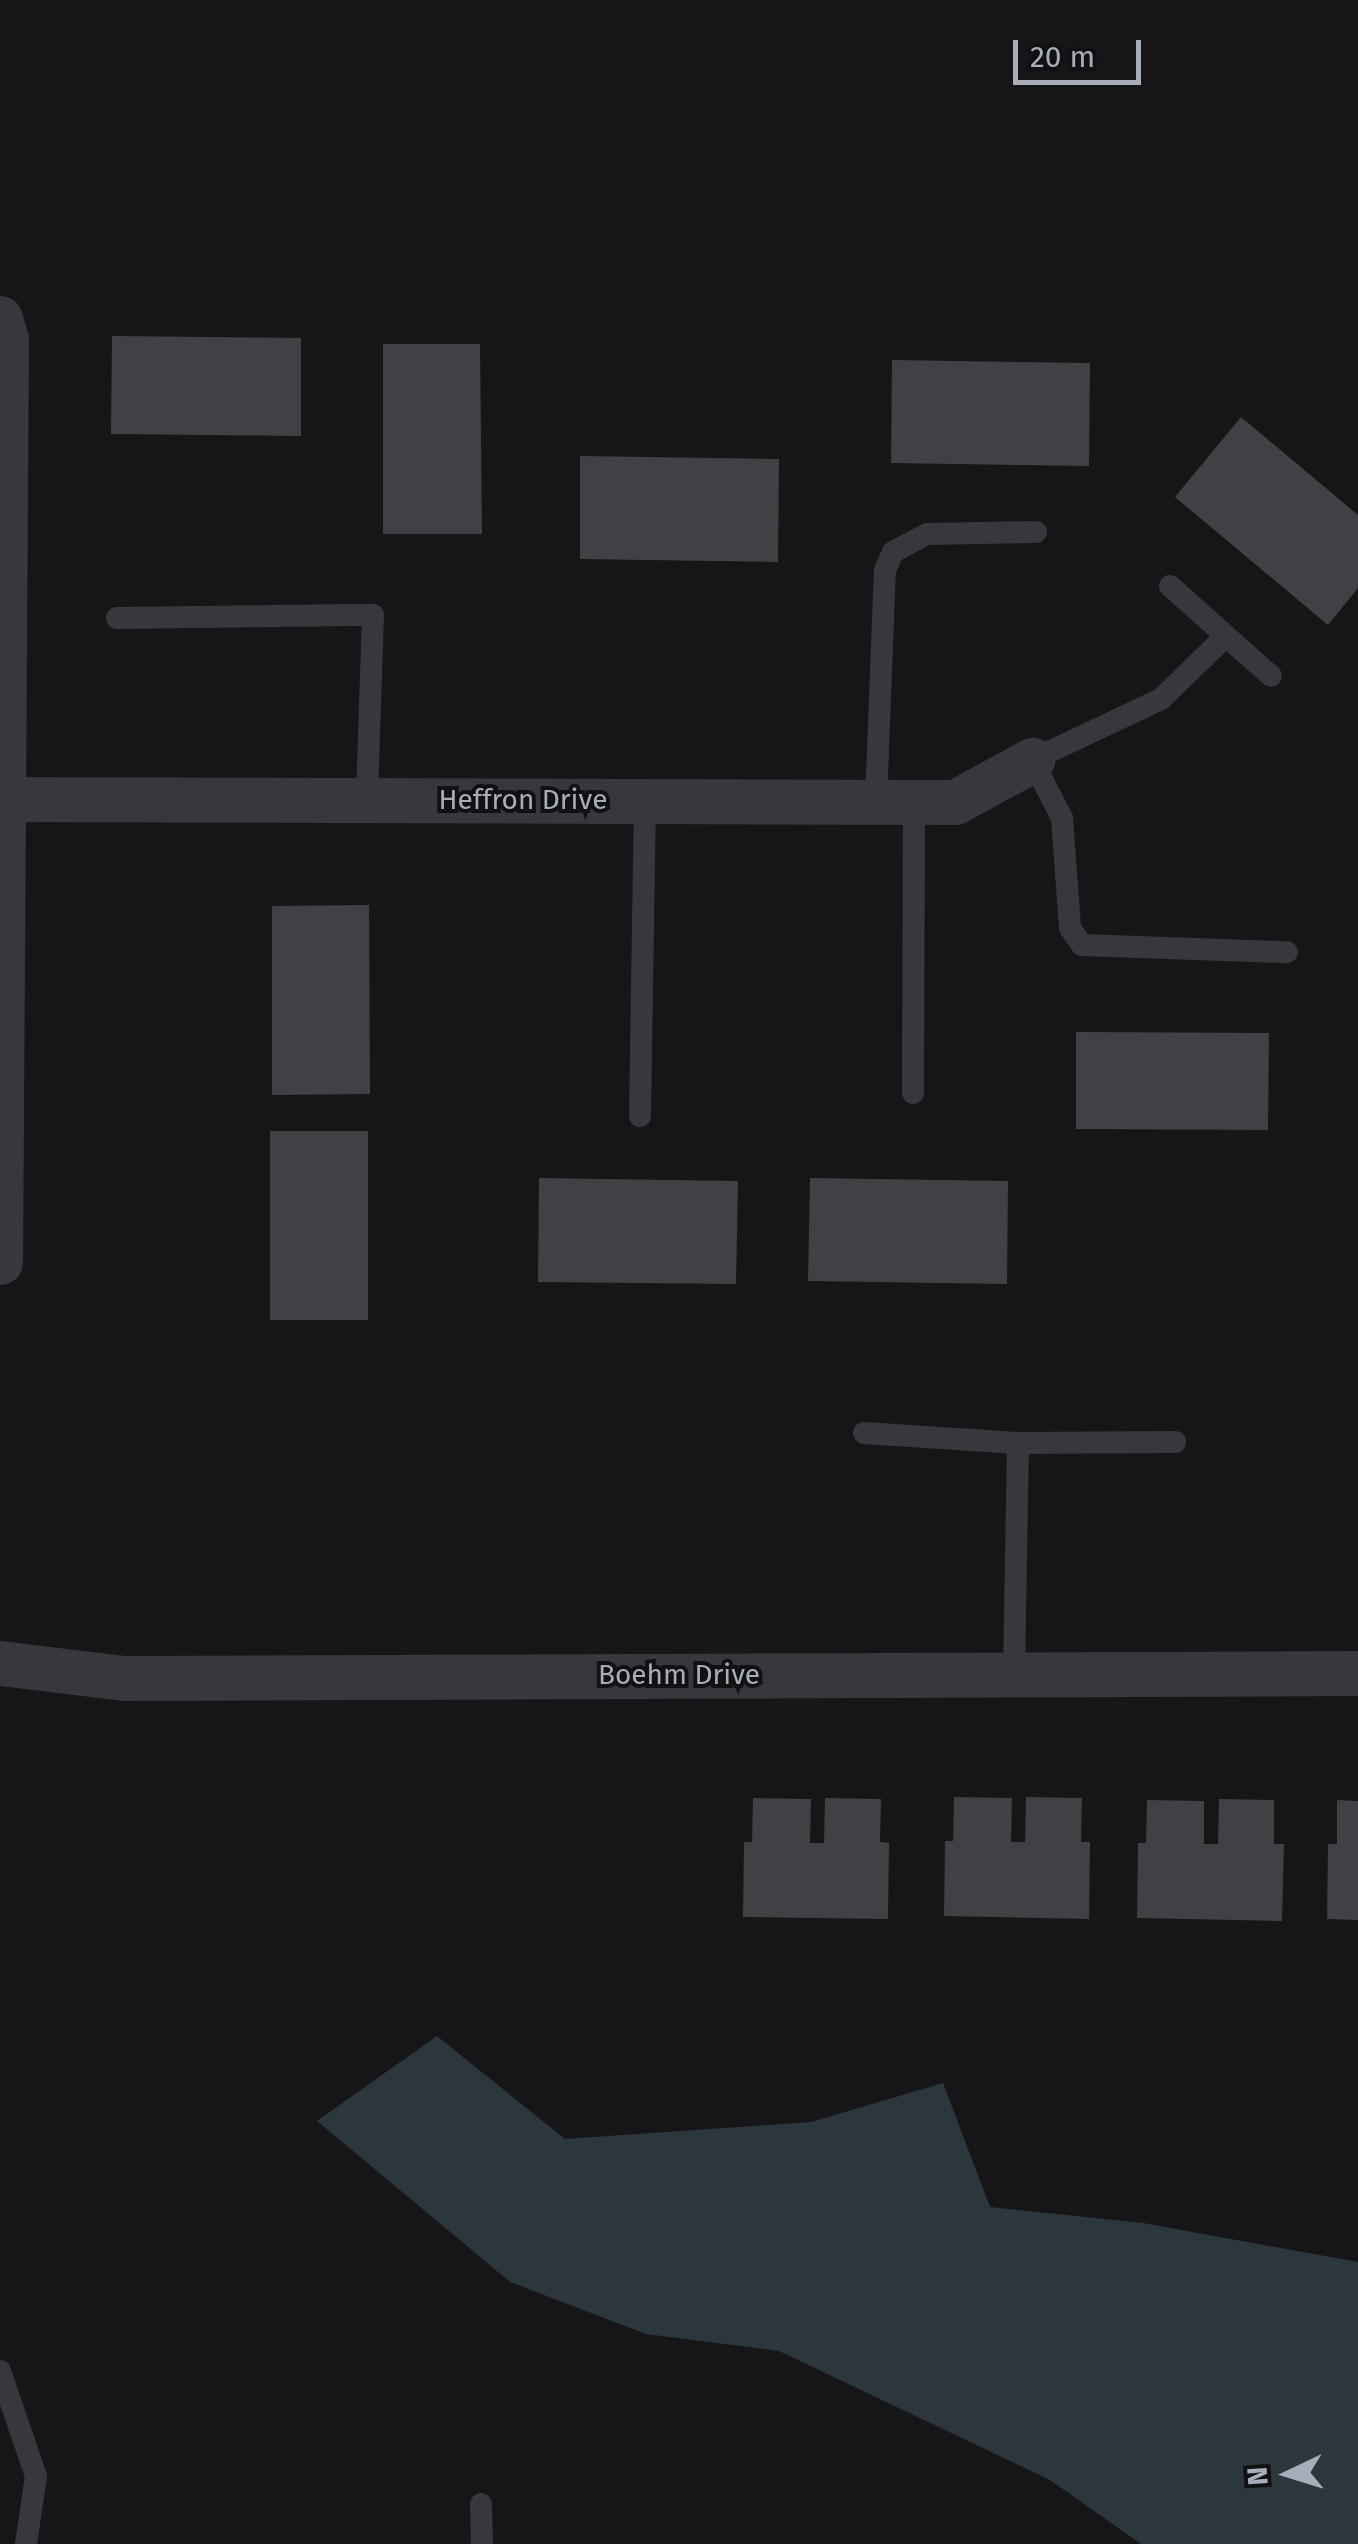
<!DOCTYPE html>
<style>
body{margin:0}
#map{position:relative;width:1358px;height:2544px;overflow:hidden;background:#161618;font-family:"Fira Sans",sans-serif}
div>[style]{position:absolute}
.water>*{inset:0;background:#2b363d}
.building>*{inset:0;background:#404145}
.lane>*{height:22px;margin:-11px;padding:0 11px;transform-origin:11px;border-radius:11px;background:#36383d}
.street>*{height:45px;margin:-22.5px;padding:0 22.5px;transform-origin:22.5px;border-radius:22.5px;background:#36383d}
span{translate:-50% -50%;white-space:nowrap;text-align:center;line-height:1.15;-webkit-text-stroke:8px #111113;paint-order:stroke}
.street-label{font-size:28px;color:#a7aeb9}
.north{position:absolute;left:1238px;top:2424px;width:100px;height:100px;-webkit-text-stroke:8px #111113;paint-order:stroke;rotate:266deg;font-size:28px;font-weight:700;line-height:40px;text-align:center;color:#a7aeb9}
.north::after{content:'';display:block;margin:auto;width:35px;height:45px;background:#a7aeb9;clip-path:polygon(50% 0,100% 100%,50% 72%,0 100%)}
.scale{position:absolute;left:1013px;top:40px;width:128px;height:45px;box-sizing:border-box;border:5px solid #a7aeb9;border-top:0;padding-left:12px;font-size:30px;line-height:35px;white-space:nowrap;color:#a7aeb9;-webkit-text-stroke:8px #111113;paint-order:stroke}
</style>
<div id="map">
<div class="water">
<div style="clip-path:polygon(437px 2036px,565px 2139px,811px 2122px,943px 2083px,990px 2207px,1143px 2223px,1358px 2262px,1358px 2544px,1141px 2544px,1050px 2480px,779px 2351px,646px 2334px,510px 2282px,317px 2121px)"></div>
</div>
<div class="building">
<div style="clip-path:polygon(112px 336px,301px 338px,301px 436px,111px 434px)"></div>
<div style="clip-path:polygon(383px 344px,480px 344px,482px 534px,383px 534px)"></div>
<div style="clip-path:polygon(892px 360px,1090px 363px,1089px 466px,891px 463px)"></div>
<div style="clip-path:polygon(1241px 417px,1358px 515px,1358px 588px,1328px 625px,1175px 497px)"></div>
<div style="clip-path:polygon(580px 456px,779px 459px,778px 562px,580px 559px)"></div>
<div style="clip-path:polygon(369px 905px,370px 1094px,272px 1095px,272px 906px)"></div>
<div style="clip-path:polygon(1076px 1032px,1269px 1033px,1268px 1130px,1076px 1129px)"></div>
<div style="clip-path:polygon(270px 1131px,368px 1131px,368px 1320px,270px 1320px)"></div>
<div style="clip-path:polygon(539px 1178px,738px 1181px,736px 1284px,538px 1282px)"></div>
<div style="clip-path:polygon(810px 1178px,1008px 1181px,1007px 1284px,808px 1281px)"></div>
<div style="clip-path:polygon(954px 1797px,1012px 1798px,1011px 1842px,1025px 1842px,1026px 1797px,1082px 1798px,1081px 1842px,1090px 1842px,1089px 1919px,944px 1916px,945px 1841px,953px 1841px)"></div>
<div style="clip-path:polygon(753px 1798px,811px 1799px,810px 1843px,824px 1843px,825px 1798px,881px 1799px,880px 1842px,889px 1843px,888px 1919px,743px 1917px,744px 1842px,752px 1842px)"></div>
<div style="clip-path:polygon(1219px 1799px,1274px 1800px,1274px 1844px,1284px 1844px,1282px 1921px,1137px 1918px,1138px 1843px,1146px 1843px,1147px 1800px,1204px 1801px,1204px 1844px,1218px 1844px)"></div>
<div style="clip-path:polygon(1337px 1800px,1358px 1801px,1358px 1920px,1327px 1919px,1328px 1844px,1337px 1844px)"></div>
</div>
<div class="lane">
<div style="left:1170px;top:586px;width:135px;rotate:41.7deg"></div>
<div style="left:117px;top:618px;width:256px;rotate:-0.7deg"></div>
<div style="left:373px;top:615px;width:185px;rotate:91.9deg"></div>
<div style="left:1226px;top:636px;width:91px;rotate:135.9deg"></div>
<div style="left:1161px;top:699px;width:143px;rotate:154.7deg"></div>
<div style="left:1032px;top:760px;width:65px;rotate:62.7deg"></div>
<div style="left:1062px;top:818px;width:110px;rotate:85.8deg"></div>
<div style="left:1070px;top:928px;width:21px;rotate:55deg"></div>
<div style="left:1082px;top:945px;width:205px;rotate:2deg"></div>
<div style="left:876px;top:802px;width:232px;rotate:-87.8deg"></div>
<div style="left:885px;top:570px;width:20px;rotate:-66deg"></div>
<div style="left:893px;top:552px;width:38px;rotate:-28deg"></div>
<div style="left:927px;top:534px;width:109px;rotate:-1.1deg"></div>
<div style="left:913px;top:1093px;width:291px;rotate:-89.8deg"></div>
<div style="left:640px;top:1116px;width:315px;rotate:-89.1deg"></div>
<div style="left:864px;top:1433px;width:154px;rotate:3.7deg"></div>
<div style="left:1018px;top:1443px;width:231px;rotate:91deg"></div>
<div style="left:1018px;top:1443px;width:157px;rotate:-0.4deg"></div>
<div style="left:0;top:2371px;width:111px;rotate:71.1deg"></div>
<div style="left:36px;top:2476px;width:69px;rotate:98.4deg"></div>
<div style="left:481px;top:2504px;width:40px;rotate:88.6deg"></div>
</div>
<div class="street">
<div style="left:0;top:318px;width:22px;rotate:74deg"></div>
<div style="left:6px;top:339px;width:923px;rotate:90.37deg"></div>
<div style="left:3px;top:799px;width:952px;rotate:0.18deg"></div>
<div style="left:955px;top:802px;width:88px;rotate:-28.6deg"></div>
<div style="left:0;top:1663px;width:125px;rotate:6.9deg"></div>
<div style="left:124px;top:1678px;width:1234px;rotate:-0.23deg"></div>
</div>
<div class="street-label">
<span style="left:523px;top:800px">Heffron Drive</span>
<span style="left:679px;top:1675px">Boehm Drive</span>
</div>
<div class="north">N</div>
<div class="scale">20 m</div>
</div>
